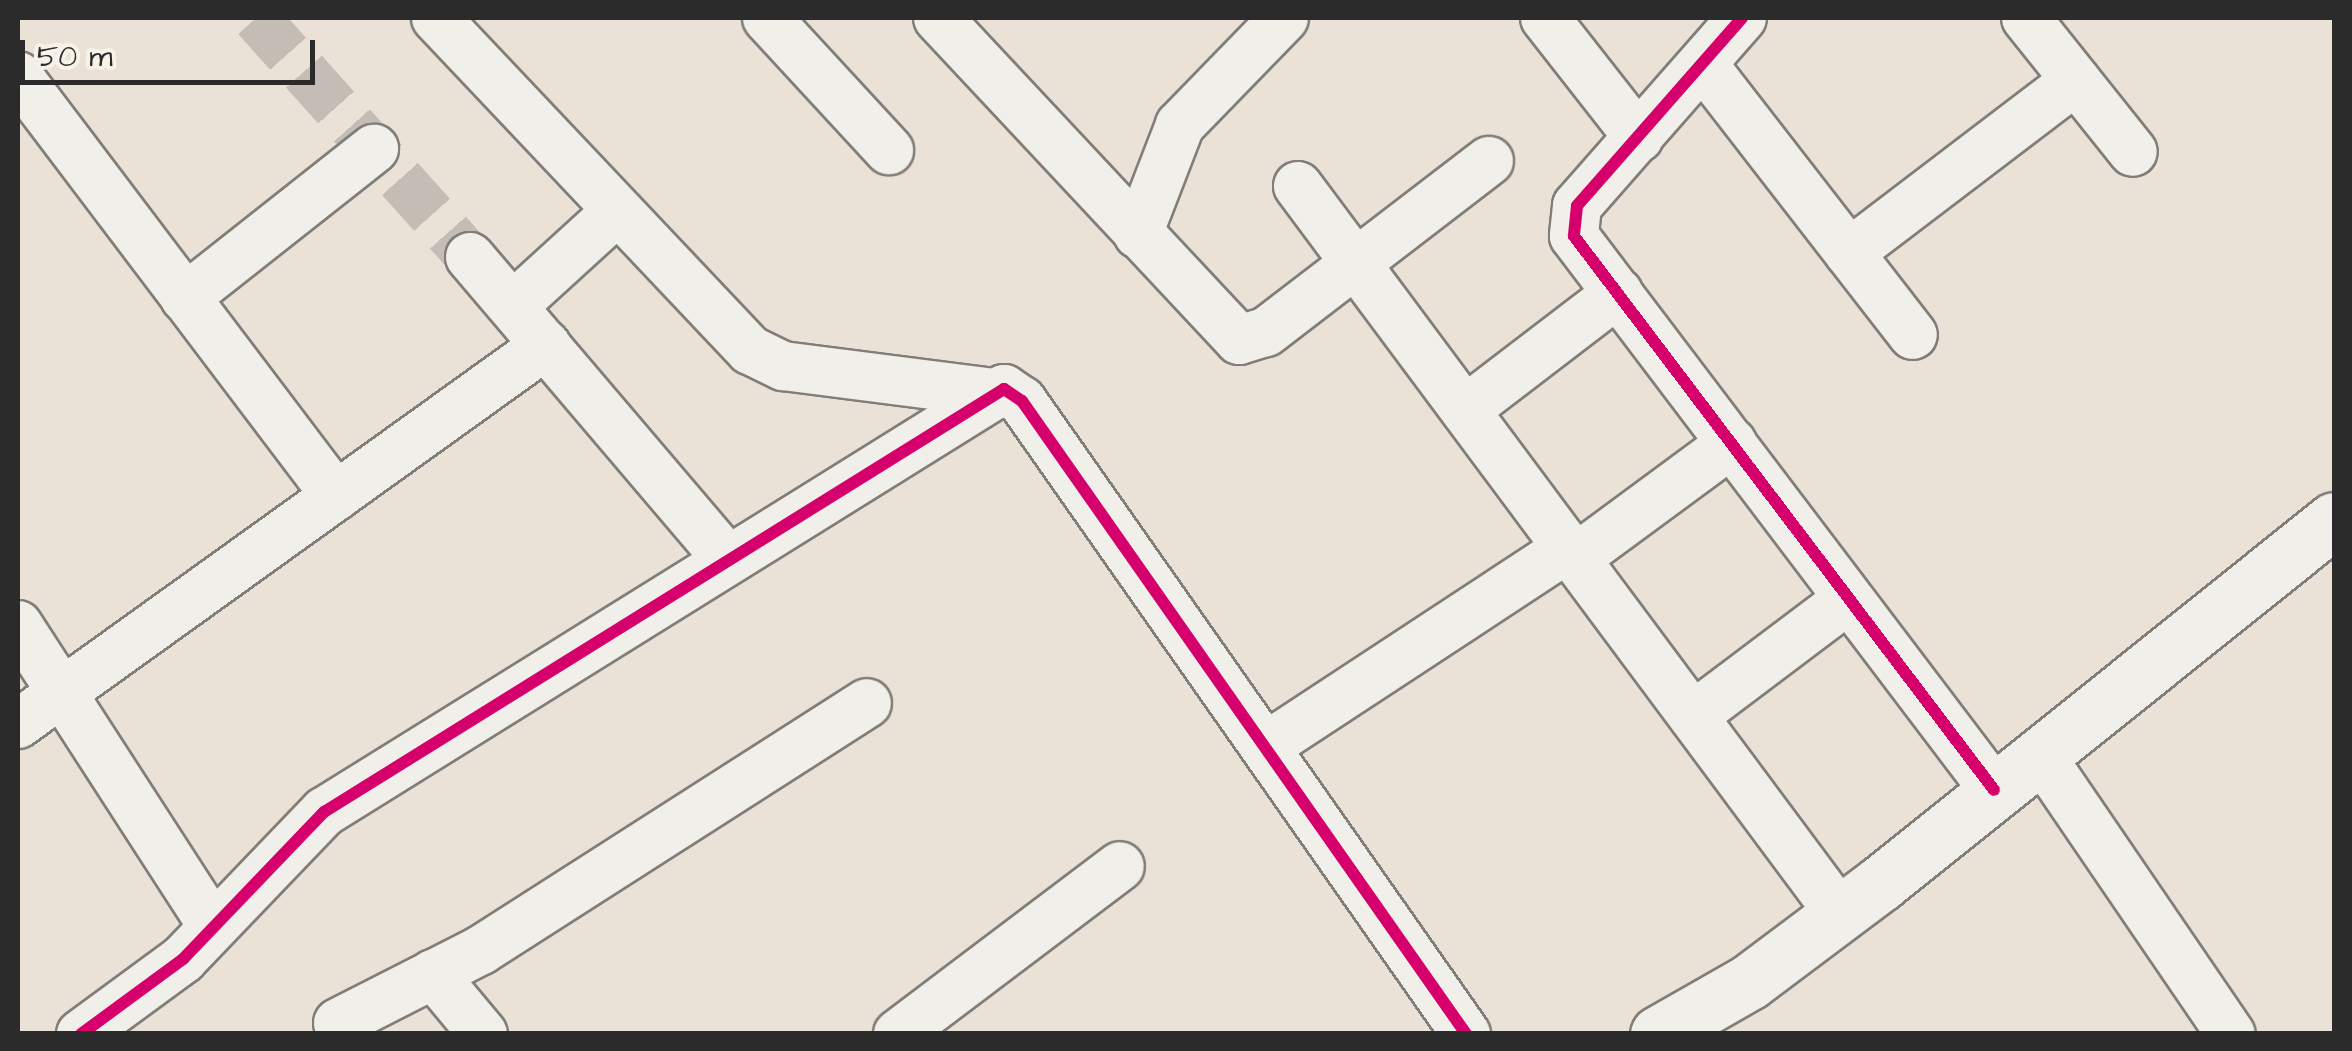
<!DOCTYPE html>
<style>
body{margin:0}
#map{position:relative;width:2352px;height:1051px;overflow:hidden;background:#eae2d7;font-family:"Architects Daughter",sans-serif}
div>[style]{position:absolute}
.minor-tunnel>*{height:48px;margin-top:-24px;transform-origin:0;background:repeating-linear-gradient(90deg,#c4bdb5 0 48px,transparent 0 72px)}
.roads{filter:drop-shadow(2px 0 #817d78) drop-shadow(-2px 0 #817d78) drop-shadow(0 2px #817d78) drop-shadow(0 -2px #817d78)}
.minor>*{height:48px;margin:-24px;padding:0 24px;transform-origin:24px;border-radius:24px;background:#f1efea}
.tertiary>*{height:55px;margin:-27.5px;padding:0 27.5px;transform-origin:27.5px;border-radius:27.5px;background:#f1efea}
.cycleway>*{height:12px;margin:-6px;padding:0 6px;transform-origin:6px;border-radius:6px;background:#d6006c}
span{translate:-50% -50%;white-space:nowrap;text-align:center;line-height:1.15;-webkit-text-stroke:8px #f7f3e8;paint-order:stroke}
.frame{position:absolute;inset:0;border:20px solid #2b2b2b;pointer-events:none}
.scale{position:absolute;left:20px;top:40px;width:295px;height:45px;box-sizing:border-box;border:5px solid #2b2b2b;border-top:0;padding-left:12px;font-size:30px;line-height:35px;white-space:nowrap;color:#2b2b2b;-webkit-text-stroke:8px #f7f3e8;paint-order:stroke}
</style>
<div id="map">
<div class="minor-tunnel">
<div style="left:256px;top:18px;width:321px;rotate:48.2deg"></div>
</div>
<div class="roads">
<div class="minor">
<div style="left:436px;top:18px;width:457px;rotate:46.6deg"></div>
<div style="left:750px;top:350px;width:37px;rotate:26deg"></div>
<div style="left:783px;top:366px;width:213px;rotate:7.3deg"></div>
<div style="left:767px;top:18px;width:180px;rotate:47.3deg"></div>
<div style="left:938px;top:18px;width:441px;rotate:46.9deg"></div>
<div style="left:1239px;top:340px;width:28px;rotate:-17deg"></div>
<div style="left:1266px;top:332px;width:281px;rotate:-37.5deg"></div>
<div style="left:1545px;top:18px;width:152px;rotate:51.9deg"></div>
<div style="left:1742px;top:18px;width:250px;rotate:131.3deg"></div>
<div style="left:1577px;top:206px;width:30px;rotate:96deg"></div>
<div style="left:1574px;top:236px;width:695px;rotate:52.83deg"></div>
<div style="left:2026px;top:18px;width:171px;rotate:51.4deg"></div>
<div style="left:1705px;top:67px;width:339px;rotate:52.2deg"></div>
<div style="left:18px;top:76px;width:527px;rotate:52.87deg"></div>
<div style="left:1298px;top:186px;width:908px;rotate:53.33deg"></div>
<div style="left:1138px;top:234px;width:117px;rotate:-68.9deg"></div>
<div style="left:1180px;top:125px;width:149px;rotate:-45.8deg"></div>
<div style="left:1849px;top:253px;width:285px;rotate:-37.3deg"></div>
<div style="left:470px;top:257px;width:398px;rotate:49.6deg"></div>
<div style="left:185px;top:298px;width:241px;rotate:-38.3deg"></div>
<div style="left:513px;top:306px;width:141px;rotate:-42.4deg"></div>
<div style="left:1465px;top:410px;width:193px;rotate:-37.4deg"></div>
<div style="left:1576px;top:558px;width:194px;rotate:-36.4deg"></div>
<div style="left:18px;top:625px;width:359px;rotate:57.1deg"></div>
<div style="left:1693px;top:716px;width:194px;rotate:-37deg"></div>
<div style="left:18px;top:724px;width:650px;rotate:-35.67deg"></div>
<div style="left:1265px;top:747px;width:363px;rotate:-33.3deg"></div>
<div style="left:2039px;top:753px;width:340px;rotate:55.7deg"></div>
<div style="left:433px;top:974px;width:78px;rotate:50.2deg"></div>
<div style="left:338px;top:1023px;width:161px;rotate:-27deg"></div>
<div style="left:481px;top:950px;width:458px;rotate:-32.6deg"></div>
<div style="left:81px;top:1034px;width:127px;rotate:-36.3deg"></div>
<div style="left:183px;top:959px;width:204px;rotate:-46.2deg"></div>
<div style="left:324px;top:812px;width:801px;rotate:-31.88deg"></div>
<div style="left:1004px;top:389px;width:22px;rotate:34deg"></div>
<div style="left:1022px;top:401px;width:773px;rotate:54.95deg"></div>
<div style="left:898px;top:1034px;width:278px;rotate:-37.1deg"></div>
</div>
<div class="tertiary">
<div style="left:1658px;top:1034px;width:105px;rotate:-29.7deg"></div>
<div style="left:1749px;top:982px;width:165px;rotate:-36.9deg"></div>
<div style="left:1881px;top:883px;width:580px;rotate:-38.71deg"></div>
</div>
</div>
<div class="cycleway">
<div style="left:1742px;top:18px;width:250px;rotate:131.3deg"></div>
<div style="left:1577px;top:206px;width:30px;rotate:96deg"></div>
<div style="left:1574px;top:236px;width:695px;rotate:52.83deg"></div>
<div style="left:81px;top:1034px;width:127px;rotate:-36.3deg"></div>
<div style="left:183px;top:959px;width:204px;rotate:-46.2deg"></div>
<div style="left:324px;top:812px;width:801px;rotate:-31.88deg"></div>
<div style="left:1004px;top:389px;width:22px;rotate:34deg"></div>
<div style="left:1022px;top:401px;width:773px;rotate:54.95deg"></div>
</div>
<div class="frame"></div>
<div class="scale">50 m</div>
</div>
